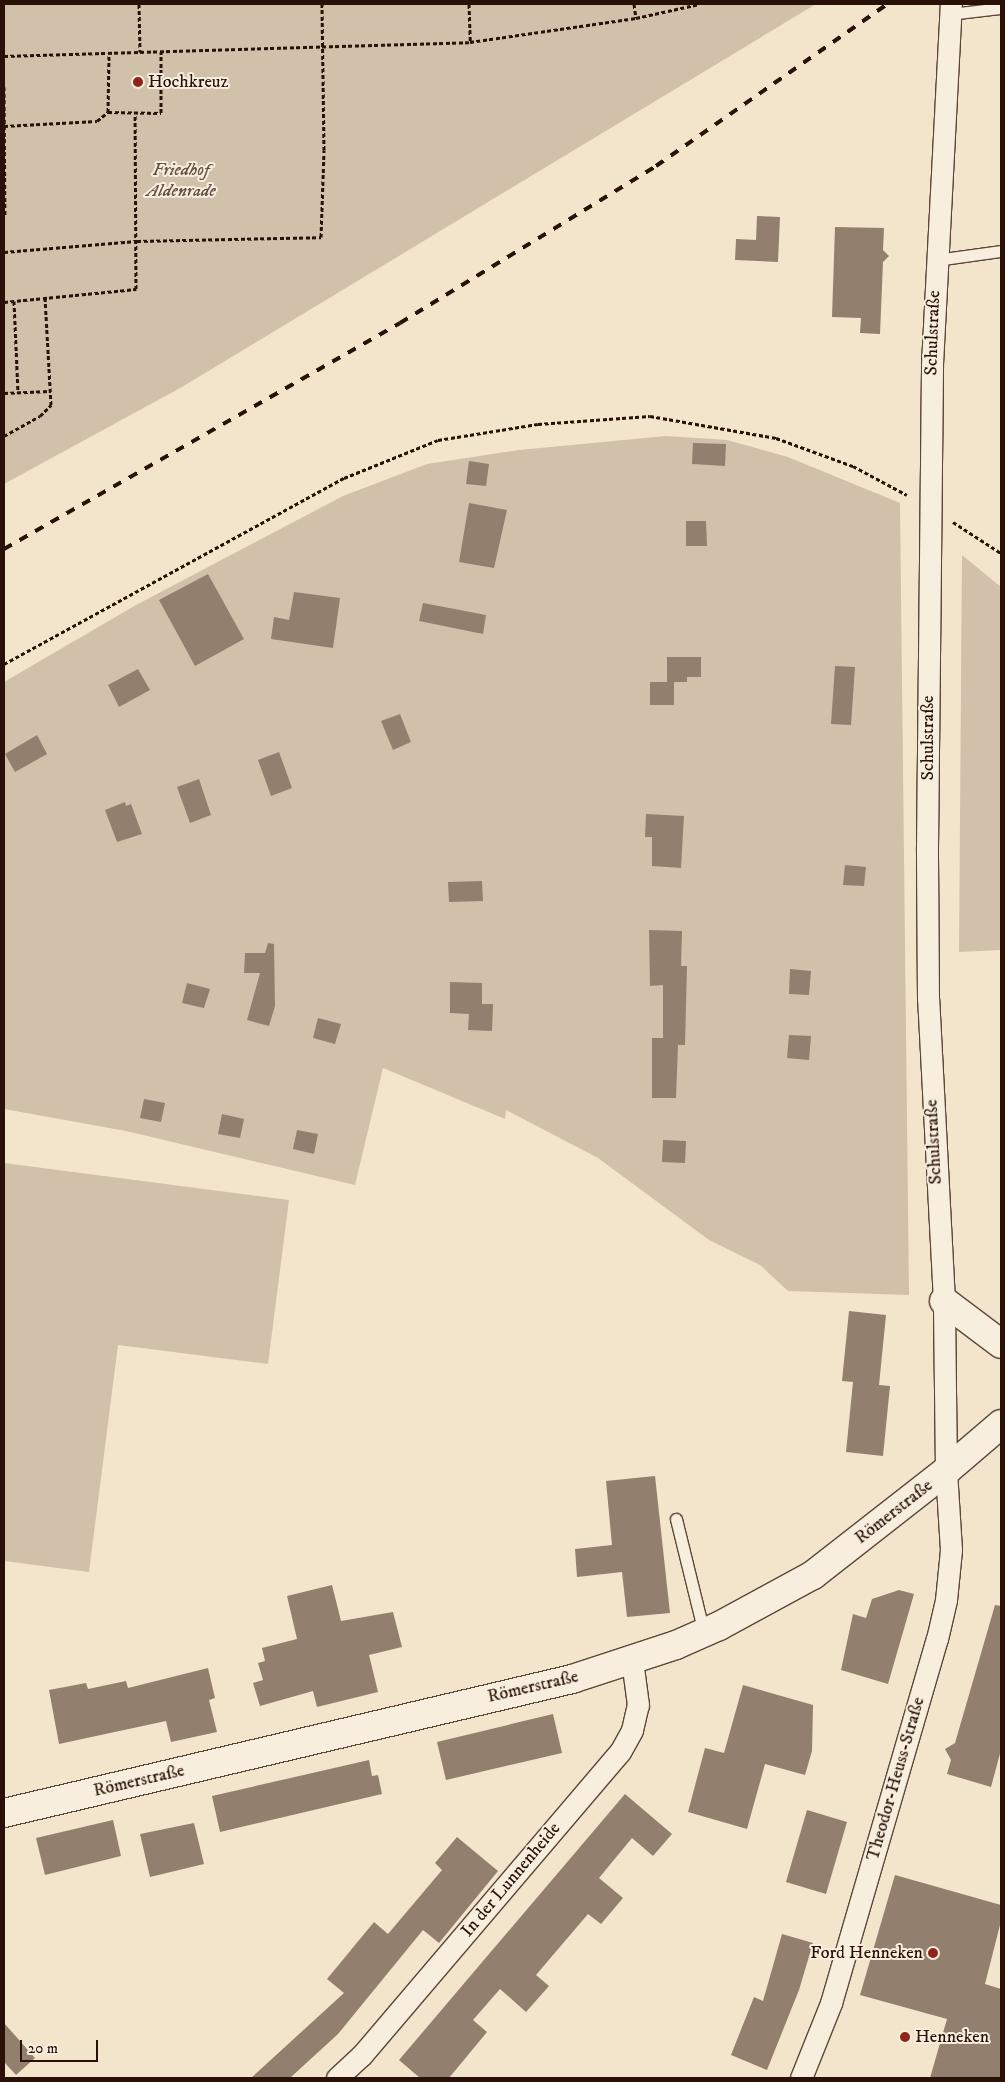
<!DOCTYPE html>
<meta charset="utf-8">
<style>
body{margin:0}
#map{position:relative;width:1005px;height:2082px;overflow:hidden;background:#f3e5cc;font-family:"IM FELL DW Pica",serif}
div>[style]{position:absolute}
.green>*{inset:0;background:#d1c1ab}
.building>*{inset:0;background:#927f6e}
.path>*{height:3px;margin-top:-1.5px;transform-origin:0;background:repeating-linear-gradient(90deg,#291108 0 4px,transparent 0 6.5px)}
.roads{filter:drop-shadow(1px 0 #5c4639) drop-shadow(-1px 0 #5c4639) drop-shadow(0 1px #5c4639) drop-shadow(0 -1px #5c4639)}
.lane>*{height:11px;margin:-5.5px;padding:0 5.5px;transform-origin:5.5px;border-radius:5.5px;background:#f7eede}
.street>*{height:21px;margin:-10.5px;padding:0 10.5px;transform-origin:10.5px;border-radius:10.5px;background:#f7eede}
.secondary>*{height:28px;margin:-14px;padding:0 14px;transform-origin:14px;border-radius:14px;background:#f7eede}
.rail>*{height:4px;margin-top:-2px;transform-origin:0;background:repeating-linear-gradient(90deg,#291108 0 9px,transparent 0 18px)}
.dots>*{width:14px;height:14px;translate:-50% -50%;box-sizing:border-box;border:2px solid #f7eede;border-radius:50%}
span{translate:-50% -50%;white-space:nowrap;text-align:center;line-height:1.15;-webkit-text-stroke:4px #f7eede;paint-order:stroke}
.poi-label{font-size:18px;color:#291108}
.left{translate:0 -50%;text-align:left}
.right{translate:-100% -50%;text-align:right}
.park-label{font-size:18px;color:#644f41;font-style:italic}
.street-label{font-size:18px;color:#291108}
.frame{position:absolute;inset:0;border:5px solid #291108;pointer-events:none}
.scale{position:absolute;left:20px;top:2040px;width:78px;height:22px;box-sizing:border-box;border:2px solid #291108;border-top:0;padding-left:6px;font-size:15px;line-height:18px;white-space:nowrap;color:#291108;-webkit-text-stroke:4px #f7eede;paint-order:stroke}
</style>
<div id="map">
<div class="green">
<div style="clip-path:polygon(4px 4px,816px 4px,182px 387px,4px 484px)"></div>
<div style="clip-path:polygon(666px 436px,727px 440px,788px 457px,900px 503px,909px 1295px,788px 1291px,760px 1265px,709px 1240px,598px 1158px,506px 1110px,505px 1119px,383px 1068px,355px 1185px,126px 1131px,4px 1109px,4px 682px,136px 605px,343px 496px,427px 464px,519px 450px)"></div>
<div style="clip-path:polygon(962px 555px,1001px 587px,1001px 950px,959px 952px)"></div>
<div style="clip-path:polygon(4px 1163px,289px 1200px,268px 1364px,118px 1345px,89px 1572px,4px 1561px)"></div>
</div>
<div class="building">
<div style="clip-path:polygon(757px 216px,780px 217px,778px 262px,735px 260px,736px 239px,756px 240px)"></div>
<div style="clip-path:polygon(835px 227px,884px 228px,883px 250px,889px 256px,883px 262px,880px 334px,860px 333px,861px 318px,832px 317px)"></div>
<div style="clip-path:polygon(693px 443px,726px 444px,725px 466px,692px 464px)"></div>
<div style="clip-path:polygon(469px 461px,489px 464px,486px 486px,466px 484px)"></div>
<div style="clip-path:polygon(469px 503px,507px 510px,494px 568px,459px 562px)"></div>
<div style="clip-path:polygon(686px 521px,706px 521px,707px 546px,686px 546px)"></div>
<div style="clip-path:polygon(208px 574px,244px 639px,195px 666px,159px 600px)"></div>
<div style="clip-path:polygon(294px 592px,340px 598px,333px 648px,271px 639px,274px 617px,289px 620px)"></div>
<div style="clip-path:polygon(423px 603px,486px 615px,483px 634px,419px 621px)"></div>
<div style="clip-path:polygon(667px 657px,701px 657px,701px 677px,687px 677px,687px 682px,674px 682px,674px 705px,650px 705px,650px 682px,667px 682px)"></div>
<div style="clip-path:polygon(835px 666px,855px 667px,851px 725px,831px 724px)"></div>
<div style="clip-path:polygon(138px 669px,150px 690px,119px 707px,108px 685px)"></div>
<div style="clip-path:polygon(400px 714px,411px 742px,393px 750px,381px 721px)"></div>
<div style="clip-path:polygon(37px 735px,47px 754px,15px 772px,5px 754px)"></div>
<div style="clip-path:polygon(279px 752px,292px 788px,271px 796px,258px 760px)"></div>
<div style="clip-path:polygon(199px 779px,211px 815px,190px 823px,177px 787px)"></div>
<div style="clip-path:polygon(125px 802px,126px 806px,131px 804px,142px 834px,117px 842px,105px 810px)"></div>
<div style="clip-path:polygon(646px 814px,684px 816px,681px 868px,652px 866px,652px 837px,645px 837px)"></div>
<div style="clip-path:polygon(845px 865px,866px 867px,864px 886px,843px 885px)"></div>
<div style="clip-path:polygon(482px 881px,483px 901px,449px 902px,448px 882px)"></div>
<div style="clip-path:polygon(649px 930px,682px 931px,681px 966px,687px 966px,685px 1045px,678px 1045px,676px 1098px,652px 1098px,652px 1038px,663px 1038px,663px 985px,650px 986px)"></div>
<div style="clip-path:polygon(268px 943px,274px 944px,275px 1006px,269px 1026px,247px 1020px,260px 973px,244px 973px,245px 953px,265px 953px)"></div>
<div style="clip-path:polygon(790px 969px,811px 971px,809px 995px,789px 994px)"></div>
<div style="clip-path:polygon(450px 982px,482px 983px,482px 1004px,493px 1004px,492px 1031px,468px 1030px,469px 1014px,450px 1013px)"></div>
<div style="clip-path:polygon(187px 983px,210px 989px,204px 1008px,182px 1003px)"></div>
<div style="clip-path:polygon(318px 1018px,341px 1024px,335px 1044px,313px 1038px)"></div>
<div style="clip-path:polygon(789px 1035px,811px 1036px,809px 1060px,787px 1058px)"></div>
<div style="clip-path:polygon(144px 1099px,165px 1103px,161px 1122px,140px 1118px)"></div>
<div style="clip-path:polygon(222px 1114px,244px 1119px,240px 1138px,218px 1134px)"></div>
<div style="clip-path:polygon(297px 1130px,318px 1134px,314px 1154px,293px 1149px)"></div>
<div style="clip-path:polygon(663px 1140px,686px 1141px,685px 1163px,662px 1162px)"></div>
<div style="clip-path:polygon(849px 1311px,886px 1315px,879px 1385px,890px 1386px,883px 1456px,846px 1452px,853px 1382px,842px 1381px)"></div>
<div style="clip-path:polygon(655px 1476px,670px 1613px,627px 1617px,622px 1572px,577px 1577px,575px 1549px,612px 1545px,606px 1481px)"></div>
<div style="clip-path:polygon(332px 1585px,341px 1621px,393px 1612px,402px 1647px,369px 1655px,378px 1692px,317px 1707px,313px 1691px,260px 1706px,253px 1683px,263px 1680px,258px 1663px,265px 1661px,262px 1648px,297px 1639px,287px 1596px)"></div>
<div style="clip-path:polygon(899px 1590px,914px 1594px,888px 1684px,841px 1670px,853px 1614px,866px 1618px,872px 1599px)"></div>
<div style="clip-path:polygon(995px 1605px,1001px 1606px,1001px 1750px,991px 1787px,947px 1774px,951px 1760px,945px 1749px,955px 1743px)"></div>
<div style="clip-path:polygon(208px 1668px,215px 1698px,209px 1700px,217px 1732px,171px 1742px,166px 1721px,59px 1744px,49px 1690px,86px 1683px,88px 1689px,126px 1681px,128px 1688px)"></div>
<div style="clip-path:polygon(743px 1685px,813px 1705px,812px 1751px,805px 1775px,765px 1764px,747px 1829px,688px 1812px,705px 1748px,724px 1753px)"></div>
<div style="clip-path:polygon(553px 1714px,562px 1753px,446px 1780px,437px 1742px)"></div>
<div style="clip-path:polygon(369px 1760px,372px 1776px,378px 1775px,382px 1794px,220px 1832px,212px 1796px)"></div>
<div style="clip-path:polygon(625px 1794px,672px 1834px,653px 1856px,632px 1838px,599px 1878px,623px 1898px,601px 1924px,588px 1914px,536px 1975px,549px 1986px,526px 2012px,500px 1989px,473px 2020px,487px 2032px,449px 2078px,420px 2078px,399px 2060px)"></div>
<div style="clip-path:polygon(807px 1810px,847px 1822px,826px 1894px,786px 1882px)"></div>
<div style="clip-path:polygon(113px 1820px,121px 1856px,45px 1875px,36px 1838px)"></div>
<div style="clip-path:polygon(194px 1823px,204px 1864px,150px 1877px,140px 1834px)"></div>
<div style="clip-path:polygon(457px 1837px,498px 1871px,439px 1943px,423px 1930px,338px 2034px,290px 2078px,251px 2078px,344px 1993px,327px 1979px,374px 1922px,388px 1934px,442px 1870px,435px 1863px)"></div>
<div style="clip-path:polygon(895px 1875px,1001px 1905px,1001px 1921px,985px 1984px,1001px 1989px,1001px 2078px,930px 2078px,947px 2019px,860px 1995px)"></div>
<div style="clip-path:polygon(782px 1934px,813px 1943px,799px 1990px,767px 2070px,731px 2055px,754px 1997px,763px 2001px)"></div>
<div style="clip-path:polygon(4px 2023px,35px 2058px,16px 2075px,4px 2062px)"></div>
</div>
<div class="path">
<div style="left:139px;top:4px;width:48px;rotate:88.8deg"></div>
<div style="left:469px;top:4px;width:38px;rotate:88deg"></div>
<div style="left:634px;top:4px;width:14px;rotate:82deg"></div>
<div style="left:4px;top:56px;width:466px;rotate:-1.7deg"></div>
<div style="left:470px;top:42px;width:168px;rotate:-8.2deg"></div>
<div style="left:636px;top:18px;width:65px;rotate:-12.5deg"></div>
<div style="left:4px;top:87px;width:128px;rotate:89.6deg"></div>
<div style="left:108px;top:112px;width:59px;rotate:-89deg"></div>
<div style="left:4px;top:126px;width:93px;rotate:-3.1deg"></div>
<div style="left:97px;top:121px;width:14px;rotate:-39deg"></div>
<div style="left:108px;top:112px;width:53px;rotate:1.1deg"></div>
<div style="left:161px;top:113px;width:61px;rotate:-90deg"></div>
<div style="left:4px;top:252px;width:133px;rotate:-4.7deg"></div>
<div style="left:137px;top:241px;width:184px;rotate:-1.2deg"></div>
<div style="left:321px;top:237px;width:87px;rotate:-88deg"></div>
<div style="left:324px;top:150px;width:146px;rotate:-90.8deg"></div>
<div style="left:14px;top:301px;width:91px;rotate:87.5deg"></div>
<div style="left:4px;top:302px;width:133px;rotate:-5.6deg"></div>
<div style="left:136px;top:289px;width:176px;rotate:-90.3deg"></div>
<div style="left:4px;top:393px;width:46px;rotate:-2.5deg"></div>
<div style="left:4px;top:436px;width:41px;rotate:-29.1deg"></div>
<div style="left:40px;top:416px;width:16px;rotate:-45deg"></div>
<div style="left:51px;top:405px;width:107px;rotate:-93.2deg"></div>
<div style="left:953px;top:522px;width:57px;rotate:32.9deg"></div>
<div style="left:4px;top:664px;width:388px;rotate:-28.7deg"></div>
<div style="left:344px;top:478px;width:101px;rotate:-22deg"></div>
<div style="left:438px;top:440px;width:101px;rotate:-9.1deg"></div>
<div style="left:538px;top:424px;width:112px;rotate:-4.1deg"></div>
<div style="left:650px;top:416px;width:128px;rotate:9.9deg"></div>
<div style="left:776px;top:438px;width:82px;rotate:20deg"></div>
<div style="left:853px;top:466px;width:61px;rotate:28.2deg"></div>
</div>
<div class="roads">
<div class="lane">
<div style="left:950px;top:14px;width:51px;rotate:-6.7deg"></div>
<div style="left:936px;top:260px;width:66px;rotate:-7.9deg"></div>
<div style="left:676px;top:1519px;width:117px;rotate:76.2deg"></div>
</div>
<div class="street">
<div style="left:337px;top:2078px;width:33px;rotate:-43deg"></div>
<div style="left:361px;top:2056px;width:399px;rotate:-49.6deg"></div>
<div style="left:620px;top:1752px;width:25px;rotate:-61deg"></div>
<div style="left:632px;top:1730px;width:26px;rotate:-77deg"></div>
<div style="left:638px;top:1705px;width:45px;rotate:-97.6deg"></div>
<div style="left:801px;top:2078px;width:81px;rotate:-68.2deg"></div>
<div style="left:831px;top:2003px;width:379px;rotate:-73.8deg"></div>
<div style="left:937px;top:1639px;width:40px;rotate:-77deg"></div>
<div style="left:946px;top:1600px;width:50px;rotate:-84.3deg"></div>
<div style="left:951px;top:1550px;width:79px;rotate:-93.6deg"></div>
<div style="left:946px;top:1471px;width:170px;rotate:-90.7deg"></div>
<div style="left:944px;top:1301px;width:302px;rotate:-93deg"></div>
<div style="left:928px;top:999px;width:152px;rotate:-90.4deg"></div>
<div style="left:927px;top:847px;width:483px;rotate:-89.4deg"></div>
<div style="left:932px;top:364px;width:361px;rotate:-87deg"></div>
</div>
<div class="secondary">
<div style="left:944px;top:1301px;width:71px;rotate:37deg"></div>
<div style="left:4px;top:1813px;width:584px;rotate:-13.27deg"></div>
<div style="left:572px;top:1679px;width:109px;rotate:-18.1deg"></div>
<div style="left:676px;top:1645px;width:47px;rotate:-23.8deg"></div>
<div style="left:719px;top:1626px;width:107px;rotate:-28.5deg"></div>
<div style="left:813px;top:1575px;width:169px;rotate:-38deg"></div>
<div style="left:946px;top:1471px;width:72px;rotate:-40.5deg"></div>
</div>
</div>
<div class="rail">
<div style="left:4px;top:549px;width:456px;rotate:-29.7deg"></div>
<div style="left:400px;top:323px;width:300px;rotate:-31.5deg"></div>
<div style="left:656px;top:166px;width:282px;rotate:-35deg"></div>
</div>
<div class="dots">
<div style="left:138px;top:82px;background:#8f2418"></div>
<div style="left:933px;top:1953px;background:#8f2418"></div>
<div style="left:905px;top:2037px;background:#8f2418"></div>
</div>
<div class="poi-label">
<span class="left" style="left:148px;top:82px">Hochkreuz</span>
<span class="right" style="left:923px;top:1953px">Ford Henneken</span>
<span class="left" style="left:915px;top:2037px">Henneken</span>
</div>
<div class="park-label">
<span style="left:181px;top:181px">Friedhof<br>Aldenrade</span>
</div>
<div class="street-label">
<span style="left:933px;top:333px;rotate:-88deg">Schulstraße</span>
<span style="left:928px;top:738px;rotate:-90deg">Schulstraße</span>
<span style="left:934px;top:1142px;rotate:-93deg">Schulstraße</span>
<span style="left:894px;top:1512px;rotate:-38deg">Römerstraße</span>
<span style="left:533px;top:1687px;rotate:-13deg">Römerstraße</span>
<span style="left:896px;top:1779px;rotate:-74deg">Theodor-Heuss-Straße</span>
<span style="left:139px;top:1781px;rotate:-13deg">Römerstraße</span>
<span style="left:511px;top:1880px;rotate:-50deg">In der Lunnenheide</span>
</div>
<div class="frame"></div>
<div class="scale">20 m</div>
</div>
